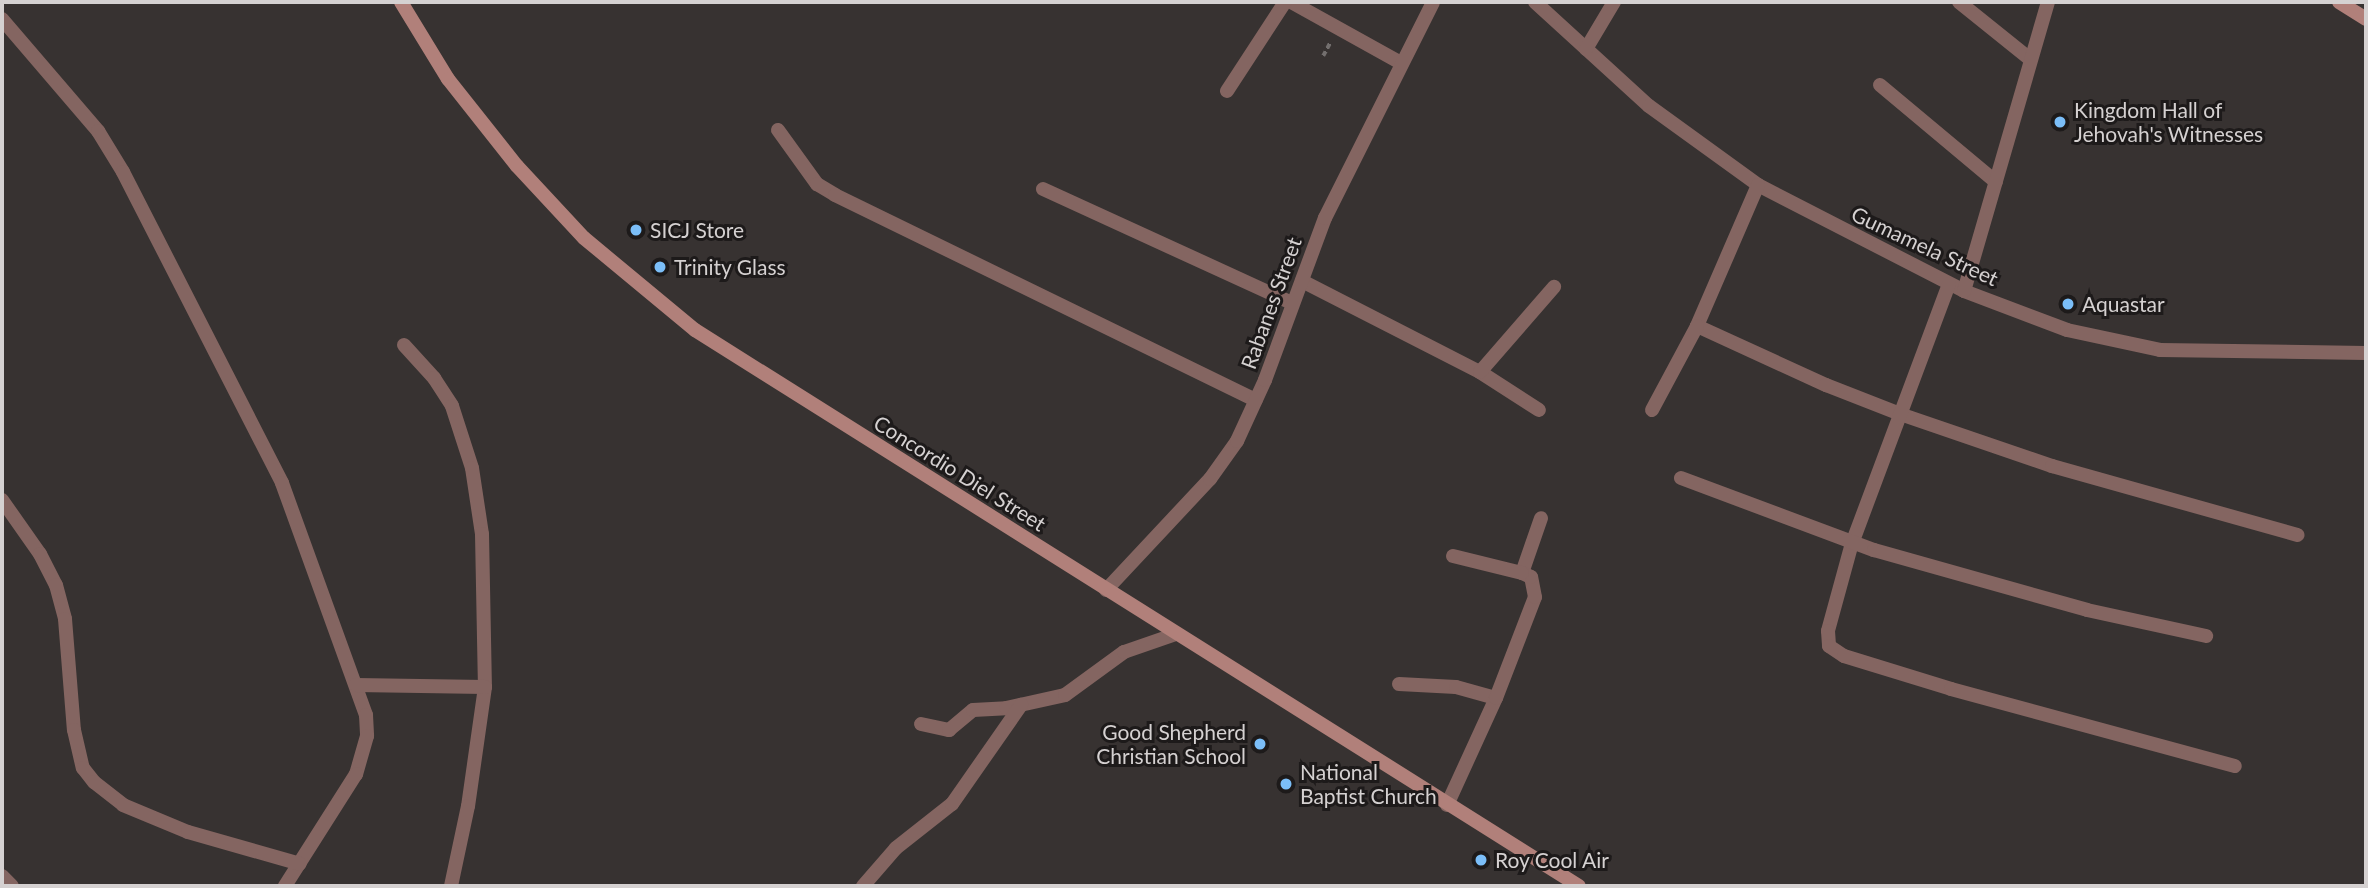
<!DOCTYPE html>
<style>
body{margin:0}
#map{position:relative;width:2368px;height:888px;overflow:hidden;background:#373231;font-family:Lato,sans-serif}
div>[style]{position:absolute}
.path>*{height:3.5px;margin-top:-1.75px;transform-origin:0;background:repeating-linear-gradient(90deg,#736f6e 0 5px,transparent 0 8.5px)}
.minor>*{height:14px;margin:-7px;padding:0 7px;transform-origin:7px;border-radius:7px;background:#846561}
.secondary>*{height:14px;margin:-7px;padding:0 7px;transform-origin:7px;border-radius:7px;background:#b1807a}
.dots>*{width:19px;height:19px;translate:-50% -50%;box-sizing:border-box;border:4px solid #1d1a1a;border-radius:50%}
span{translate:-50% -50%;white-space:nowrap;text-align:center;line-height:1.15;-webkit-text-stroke:6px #1d1a1a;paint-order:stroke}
.poi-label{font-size:21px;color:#d5d1d1}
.left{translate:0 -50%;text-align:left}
.right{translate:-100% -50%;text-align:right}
.street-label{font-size:21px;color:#d5d1d1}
.frame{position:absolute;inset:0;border:4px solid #d5d1d1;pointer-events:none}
</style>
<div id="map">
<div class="path">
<div style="left:1323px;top:56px;width:15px;rotate:-62deg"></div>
</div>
<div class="minor">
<div style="left:1291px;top:2px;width:126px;rotate:29deg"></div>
<div style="left:1535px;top:2px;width:154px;rotate:42.4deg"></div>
<div style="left:1649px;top:106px;width:135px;rotate:35.9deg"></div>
<div style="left:1758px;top:185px;width:232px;rotate:27.2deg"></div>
<div style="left:1964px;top:291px;width:110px;rotate:20.7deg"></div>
<div style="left:2067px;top:330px;width:95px;rotate:12.1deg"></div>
<div style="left:2160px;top:350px;width:206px;rotate:0.8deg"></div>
<div style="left:1959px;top:2px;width:91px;rotate:38.8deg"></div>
<div style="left:2px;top:19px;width:148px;rotate:49.4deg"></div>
<div style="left:98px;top:131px;width:48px;rotate:58.6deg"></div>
<div style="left:123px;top:172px;width:349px;rotate:62.9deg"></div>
<div style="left:282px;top:483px;width:247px;rotate:70.1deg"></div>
<div style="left:366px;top:715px;width:21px;rotate:87deg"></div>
<div style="left:367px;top:736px;width:40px;rotate:106deg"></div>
<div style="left:356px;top:774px;width:133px;rotate:122.4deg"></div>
<div style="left:1586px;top:49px;width:55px;rotate:-59.2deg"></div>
<div style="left:1880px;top:85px;width:151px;rotate:39.9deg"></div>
<div style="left:1227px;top:91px;width:106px;rotate:-56.9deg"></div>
<div style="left:778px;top:130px;width:67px;rotate:54.2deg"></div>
<div style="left:817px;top:184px;width:21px;rotate:31deg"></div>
<div style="left:835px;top:195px;width:468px;rotate:26deg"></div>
<div style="left:1758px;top:185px;width:154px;rotate:113.4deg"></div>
<div style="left:1697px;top:326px;width:142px;rotate:24.6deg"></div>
<div style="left:1826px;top:385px;width:79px;rotate:21.4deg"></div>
<div style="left:1900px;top:414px;width:161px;rotate:18.9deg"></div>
<div style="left:2052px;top:466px;width:255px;rotate:15.7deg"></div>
<div style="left:1043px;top:189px;width:274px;rotate:24.6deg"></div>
<div style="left:1302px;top:281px;width:200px;rotate:27.1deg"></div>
<div style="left:1480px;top:372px;width:70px;rotate:32.8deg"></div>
<div style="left:1949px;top:284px;width:277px;rotate:110.5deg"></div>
<div style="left:1852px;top:543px;width:91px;rotate:105.3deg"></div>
<div style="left:1828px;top:631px;width:15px;rotate:86deg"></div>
<div style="left:1829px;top:646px;width:18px;rotate:34deg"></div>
<div style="left:1844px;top:656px;width:112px;rotate:17.1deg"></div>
<div style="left:1951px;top:689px;width:294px;rotate:15.2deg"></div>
<div style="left:1964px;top:291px;width:301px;rotate:-73.8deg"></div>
<div style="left:404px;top:345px;width:45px;rotate:47.7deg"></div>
<div style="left:434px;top:378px;width:33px;rotate:57deg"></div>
<div style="left:452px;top:406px;width:65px;rotate:72.1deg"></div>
<div style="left:472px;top:468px;width:67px;rotate:81.4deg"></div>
<div style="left:482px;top:534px;width:153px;rotate:88.9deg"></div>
<div style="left:485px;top:687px;width:120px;rotate:98.1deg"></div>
<div style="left:468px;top:806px;width:82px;rotate:102deg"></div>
<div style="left:1480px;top:372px;width:113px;rotate:-49deg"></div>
<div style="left:1652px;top:410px;width:95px;rotate:-61.8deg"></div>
<div style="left:1681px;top:478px;width:206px;rotate:20.5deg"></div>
<div style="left:1874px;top:550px;width:221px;rotate:15.7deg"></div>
<div style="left:2087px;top:610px;width:122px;rotate:12.3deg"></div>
<div style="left:2px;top:500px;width:66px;rotate:54.9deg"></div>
<div style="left:40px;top:554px;width:35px;rotate:63deg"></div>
<div style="left:56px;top:585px;width:35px;rotate:75deg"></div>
<div style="left:65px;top:619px;width:111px;rotate:85.4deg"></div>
<div style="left:74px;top:730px;width:39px;rotate:77deg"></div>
<div style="left:83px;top:768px;width:18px;rotate:52deg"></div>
<div style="left:94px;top:782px;width:37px;rotate:38deg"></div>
<div style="left:123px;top:805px;width:70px;rotate:22.6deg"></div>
<div style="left:188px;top:832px;width:116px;rotate:15.9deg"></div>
<div style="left:1522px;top:573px;width:58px;rotate:-70.9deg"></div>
<div style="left:1106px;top:590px;width:152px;rotate:-46.9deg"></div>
<div style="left:1210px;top:479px;width:47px;rotate:-54.6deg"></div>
<div style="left:1237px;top:441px;width:67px;rotate:-65.3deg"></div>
<div style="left:1265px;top:380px;width:173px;rotate:-69.7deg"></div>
<div style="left:1325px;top:218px;width:241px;rotate:-63.4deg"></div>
<div style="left:1399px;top:684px;width:57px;rotate:3deg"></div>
<div style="left:1456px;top:687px;width:41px;rotate:15.4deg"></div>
<div style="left:356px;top:685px;width:129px;rotate:0.9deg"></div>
<div style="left:921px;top:724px;width:29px;rotate:12deg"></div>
<div style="left:949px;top:730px;width:31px;rotate:-40deg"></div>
<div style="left:973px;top:710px;width:33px;rotate:-3deg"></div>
<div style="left:1006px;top:708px;width:60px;rotate:-12.4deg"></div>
<div style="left:1065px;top:695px;width:73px;rotate:-36.1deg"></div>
<div style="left:1124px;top:652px;width:55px;rotate:-19.1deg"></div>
<div style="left:1447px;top:805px;width:118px;rotate:-65.4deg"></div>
<div style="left:1496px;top:698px;width:108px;rotate:-68.9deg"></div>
<div style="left:1535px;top:597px;width:20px;rotate:-101deg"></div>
<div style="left:1531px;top:577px;width:10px;rotate:-156deg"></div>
<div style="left:1522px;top:573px;width:71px;rotate:-166.2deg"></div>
<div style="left:2px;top:876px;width:14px;rotate:45deg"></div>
<div style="left:863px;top:886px;width:50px;rotate:-49deg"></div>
<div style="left:896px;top:848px;width:71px;rotate:-38.2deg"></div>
<div style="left:952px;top:804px;width:121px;rotate:-55.1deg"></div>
</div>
<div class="secondary">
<div style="left:401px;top:2px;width:90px;rotate:58.6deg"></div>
<div style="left:448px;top:79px;width:111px;rotate:51.6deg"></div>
<div style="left:517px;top:166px;width:98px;rotate:47.1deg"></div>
<div style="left:584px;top:238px;width:144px;rotate:39.7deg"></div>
<div style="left:695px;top:330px;width:1044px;rotate:32.17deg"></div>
<div style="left:2339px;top:2px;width:32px;rotate:32deg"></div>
</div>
<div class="dots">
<div style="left:2060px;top:122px;background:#7bbef8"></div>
<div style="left:636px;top:230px;background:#7bbef8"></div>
<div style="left:660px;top:267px;background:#7bbef8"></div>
<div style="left:2068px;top:304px;background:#7bbef8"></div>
<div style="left:1260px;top:744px;background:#7bbef8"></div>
<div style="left:1286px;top:784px;background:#7bbef8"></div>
<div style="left:1481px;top:860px;background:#7bbef8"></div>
</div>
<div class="poi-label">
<span class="left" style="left:2074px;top:122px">Kingdom Hall of<br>Jehovah's Witnesses</span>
<span class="left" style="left:650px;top:230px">SICJ Store</span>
<span class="left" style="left:674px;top:267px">Trinity Glass</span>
<span class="left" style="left:2082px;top:304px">Aquastar</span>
<span class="right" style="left:1246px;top:744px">Good Shepherd<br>Christian School</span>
<span class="left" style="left:1300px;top:784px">National<br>Baptist Church</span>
<span class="left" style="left:1495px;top:860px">Roy Cool Air</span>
</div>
<div class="street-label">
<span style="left:1925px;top:246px;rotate:25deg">Gumamela Street</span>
<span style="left:1271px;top:303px;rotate:-70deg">Rabanes Street</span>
<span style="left:960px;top:473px;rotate:32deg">Concordio Diel Street</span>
</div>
<div class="frame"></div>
</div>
